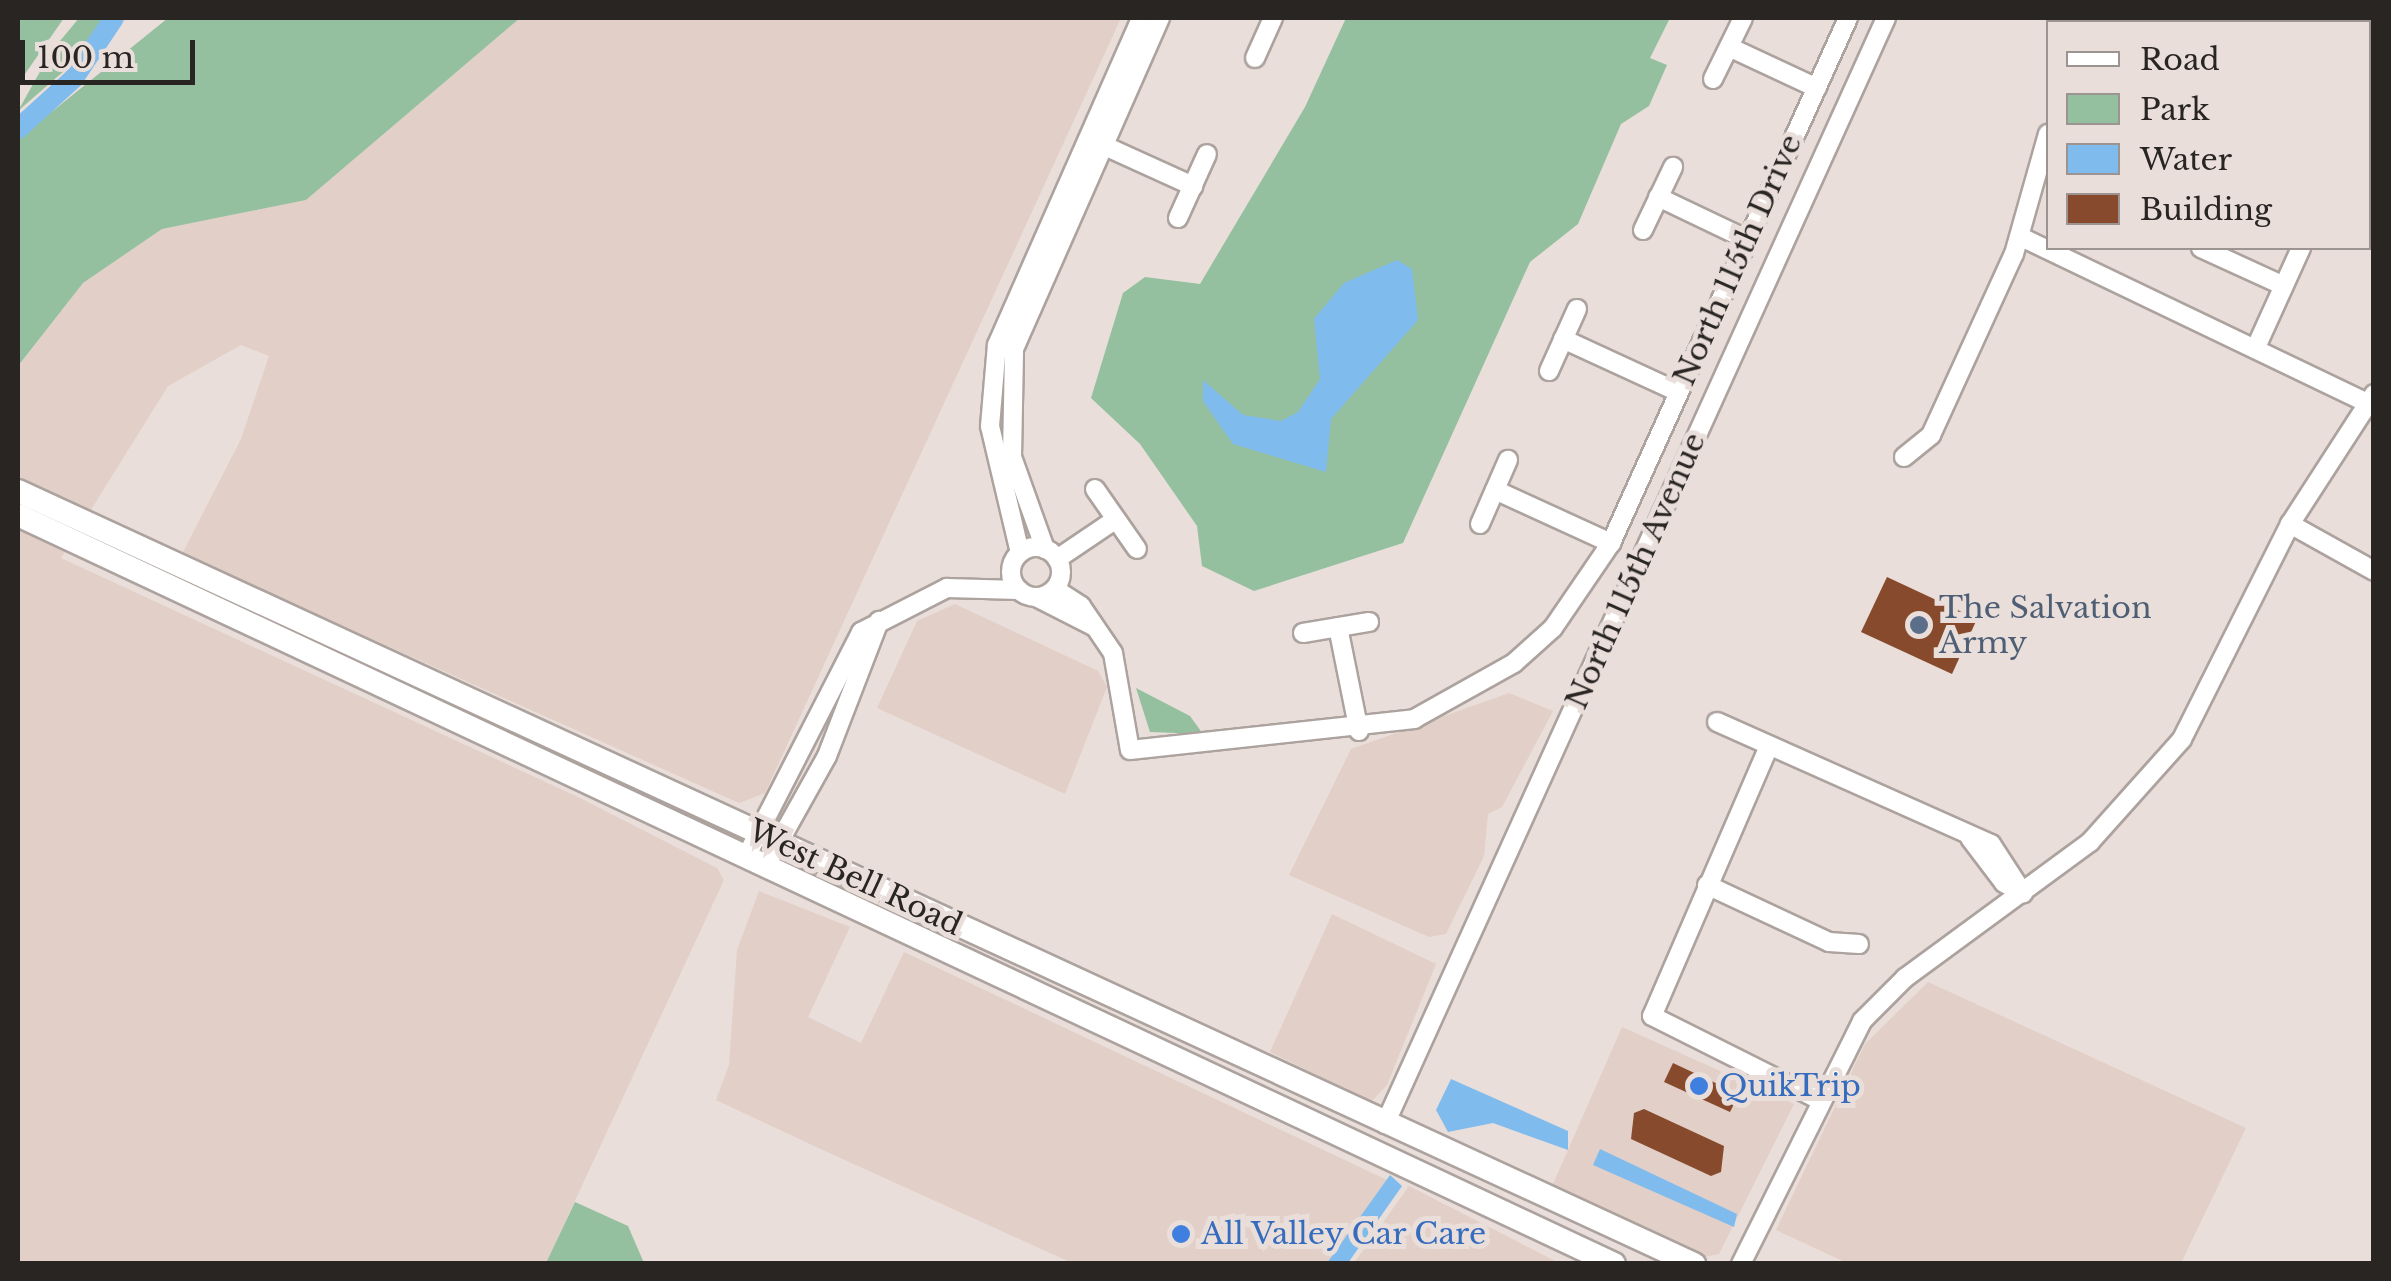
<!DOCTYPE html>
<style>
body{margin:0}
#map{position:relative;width:2391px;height:1281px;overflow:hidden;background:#e9ded9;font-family:"Libre Baskerville",serif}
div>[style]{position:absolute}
.built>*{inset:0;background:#e2cfc7}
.green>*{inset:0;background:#95c0a0}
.water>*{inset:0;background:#7fbbed}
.river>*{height:20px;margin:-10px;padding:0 10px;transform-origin:10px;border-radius:10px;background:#7fbbed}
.building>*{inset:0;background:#874a2c}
.roads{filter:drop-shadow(2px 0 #aca29e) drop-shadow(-2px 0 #aca29e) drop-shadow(0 2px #aca29e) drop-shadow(0 -2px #aca29e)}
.minor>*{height:18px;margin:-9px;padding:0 9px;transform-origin:9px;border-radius:9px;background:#fff}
.minor>.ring{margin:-9px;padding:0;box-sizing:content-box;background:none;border:18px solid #fff;border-radius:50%}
.major>*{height:22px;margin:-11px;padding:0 11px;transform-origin:11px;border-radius:11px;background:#fff}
.dots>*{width:28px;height:28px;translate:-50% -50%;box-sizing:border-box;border:5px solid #e9ded9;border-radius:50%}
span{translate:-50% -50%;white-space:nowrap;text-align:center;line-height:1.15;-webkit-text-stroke:10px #e9ded9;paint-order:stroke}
.street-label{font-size:30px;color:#292523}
.service-label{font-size:30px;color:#4e5e75}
.left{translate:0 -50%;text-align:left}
.shop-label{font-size:30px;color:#366cbe}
.frame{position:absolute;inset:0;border:20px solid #292523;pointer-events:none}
.legend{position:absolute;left:2046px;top:20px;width:325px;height:230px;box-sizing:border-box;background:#e9ded9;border:2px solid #9c9490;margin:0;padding:12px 18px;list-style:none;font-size:30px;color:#292523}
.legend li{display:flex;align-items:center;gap:20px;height:50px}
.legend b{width:50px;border:2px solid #9c9490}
.scale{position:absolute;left:20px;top:40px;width:175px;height:45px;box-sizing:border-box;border:5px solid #292523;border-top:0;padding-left:12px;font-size:30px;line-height:35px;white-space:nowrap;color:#292523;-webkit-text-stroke:8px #e9ded9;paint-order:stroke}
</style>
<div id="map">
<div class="built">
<div style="clip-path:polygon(520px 18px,1121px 18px,765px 793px,739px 803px,182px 554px,241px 439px,269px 356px,241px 345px,168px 386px,61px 558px,578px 797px,717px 868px,724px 880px,546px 1263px,18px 1263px,18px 366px,83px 283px,162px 229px,306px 200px)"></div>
<div style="clip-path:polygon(955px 604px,1098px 671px,1107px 687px,1065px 794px,877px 708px,917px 621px)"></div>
<div style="clip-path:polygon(1509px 693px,1553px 711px,1502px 807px,1488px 814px,1484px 856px,1446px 934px,1429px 937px,1289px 875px,1351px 749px)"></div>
<div style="clip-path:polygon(759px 891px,850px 927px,808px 1017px,861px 1043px,904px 952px,1387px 1180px,1327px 1263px,1072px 1263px,814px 1146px,716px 1100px,729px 1065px,737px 950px)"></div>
<div style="clip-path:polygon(1332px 914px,1436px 964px,1387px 1085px,1371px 1102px,1270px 1052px)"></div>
<div style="clip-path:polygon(1928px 982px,2246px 1128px,2181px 1263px,1847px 1263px,1776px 1230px,1865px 1044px)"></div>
<div style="clip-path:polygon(1622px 1027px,1794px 1104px,1719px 1254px,1704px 1257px,1553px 1184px)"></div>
<div style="clip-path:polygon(1409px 1186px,1559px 1263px,1354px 1263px)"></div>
</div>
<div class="green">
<div style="clip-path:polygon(18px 18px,64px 18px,18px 84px)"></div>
<div style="clip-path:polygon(79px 18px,125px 18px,18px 111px,51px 52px)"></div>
<div style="clip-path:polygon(168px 18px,520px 18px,306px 200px,162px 229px,83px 283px,18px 366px,18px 139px)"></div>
<div style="clip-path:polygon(1346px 18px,1670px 18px,1650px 58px,1667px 65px,1649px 106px,1621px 124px,1578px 224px,1530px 262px,1403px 543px,1254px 591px,1202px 566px,1197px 526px,1140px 444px,1091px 398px,1123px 293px,1145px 277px,1200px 284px,1305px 107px)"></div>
<div style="clip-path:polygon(1136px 688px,1190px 716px,1203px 734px,1150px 732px)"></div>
<div style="clip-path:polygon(575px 1202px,628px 1226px,644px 1263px,546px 1263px)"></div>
</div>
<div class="water">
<div style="clip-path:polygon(1397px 260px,1412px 269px,1418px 320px,1331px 419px,1326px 472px,1233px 444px,1203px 401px,1203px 380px,1243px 415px,1281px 421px,1298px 412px,1320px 379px,1314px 319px,1344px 283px)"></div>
<div style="clip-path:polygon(1451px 1079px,1568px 1131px,1568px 1150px,1493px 1123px,1448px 1132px,1436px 1110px)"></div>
<div style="clip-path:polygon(1600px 1149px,1737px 1214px,1734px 1227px,1593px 1165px)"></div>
<div style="clip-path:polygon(1390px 1175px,1402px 1186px,1348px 1263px,1327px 1263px)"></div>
</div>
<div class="river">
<div style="left:18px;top:129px;width:76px;rotate:-42.3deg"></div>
<div style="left:74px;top:78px;width:72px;rotate:-56.3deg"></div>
</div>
<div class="building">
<div style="clip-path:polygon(1887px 577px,1977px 619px,1952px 674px,1861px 632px)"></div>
<div style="clip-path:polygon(1673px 1063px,1739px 1094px,1730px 1112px,1664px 1082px)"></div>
<div style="clip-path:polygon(1644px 1109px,1724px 1146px,1721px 1172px,1711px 1176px,1631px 1139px,1634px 1113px)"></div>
</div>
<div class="roads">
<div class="minor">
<div style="left:2284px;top:18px;width:4px;rotate:63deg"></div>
<div style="left:2120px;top:22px;width:4px;rotate:-63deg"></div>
<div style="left:2183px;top:22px;width:5px;rotate:-53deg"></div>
<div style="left:1729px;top:47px;width:97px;rotate:25deg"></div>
<div style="left:1255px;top:58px;width:44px;rotate:-65.8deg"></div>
<div style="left:1713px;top:79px;width:68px;rotate:-63.8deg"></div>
<div style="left:1096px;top:142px;width:107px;rotate:24.4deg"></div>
<div style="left:2368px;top:151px;width:6px"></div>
<div style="left:1658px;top:197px;width:100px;rotate:25.5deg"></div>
<div style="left:1178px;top:218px;width:70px;rotate:-65.6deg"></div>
<div style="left:1643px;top:230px;width:70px;rotate:-64.5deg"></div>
<div style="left:2021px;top:237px;width:385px;rotate:25.6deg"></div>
<div style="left:2201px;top:248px;width:91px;rotate:24.6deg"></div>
<div style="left:1563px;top:339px;width:127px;rotate:24.7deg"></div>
<div style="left:2257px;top:345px;width:107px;rotate:-65.6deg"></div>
<div style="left:1549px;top:371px;width:68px;rotate:-65.7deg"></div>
<div style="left:1904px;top:457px;width:35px;rotate:-39deg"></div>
<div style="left:1931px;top:435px;width:199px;rotate:-65.4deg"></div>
<div style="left:2014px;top:254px;width:125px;rotate:-74.2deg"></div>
<div style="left:1095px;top:489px;width:73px;rotate:55deg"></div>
<div style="left:1495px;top:490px;width:128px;rotate:24.6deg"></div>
<div style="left:1480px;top:524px;width:70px;rotate:-66.4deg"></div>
<div style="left:2290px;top:524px;width:96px;rotate:29.2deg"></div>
<div class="ring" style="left:1011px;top:547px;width:32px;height:32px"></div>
<div style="left:1045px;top:549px;width:98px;rotate:-109.7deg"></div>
<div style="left:1012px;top:457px;width:108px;rotate:-88.9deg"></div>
<div style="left:1014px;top:349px;width:362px;rotate:-66.2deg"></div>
<div style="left:1020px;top:553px;width:130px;rotate:-103.3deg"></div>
<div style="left:990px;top:426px;width:81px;rotate:-85.1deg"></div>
<div style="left:997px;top:345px;width:357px;rotate:-66.2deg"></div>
<div style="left:1057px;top:559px;width:71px;rotate:-34.1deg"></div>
<div style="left:1055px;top:589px;width:31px;rotate:33deg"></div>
<div style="left:1081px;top:606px;width:57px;rotate:55.8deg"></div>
<div style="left:1113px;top:653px;width:98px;rotate:80.1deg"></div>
<div style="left:1130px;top:750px;width:286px;rotate:-6.2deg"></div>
<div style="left:1414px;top:719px;width:115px;rotate:-29.2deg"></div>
<div style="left:1514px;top:663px;width:52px;rotate:-41.9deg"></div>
<div style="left:1553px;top:628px;width:103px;rotate:-55.7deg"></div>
<div style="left:1611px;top:543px;width:576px;rotate:-65.7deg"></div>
<div style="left:1036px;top:597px;width:64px;rotate:27deg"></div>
<div style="left:1338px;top:627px;width:106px;rotate:78.6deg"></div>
<div style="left:1303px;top:633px;width:67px;rotate:-9.5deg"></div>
<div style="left:1717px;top:722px;width:300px;rotate:24deg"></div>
<div style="left:1991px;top:844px;width:59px;rotate:56.9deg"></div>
<div style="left:1769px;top:746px;width:294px;rotate:113.4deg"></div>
<div style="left:1652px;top:1016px;width:183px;rotate:26.6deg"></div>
<div style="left:1970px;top:838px;width:56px;rotate:52.9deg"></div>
<div style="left:2004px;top:883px;width:21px;rotate:28deg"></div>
<div style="left:746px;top:857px;width:253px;rotate:-62.9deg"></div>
<div style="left:861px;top:632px;width:97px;rotate:-27.1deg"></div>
<div style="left:947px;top:588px;width:72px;rotate:1.6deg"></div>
<div style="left:765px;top:867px;width:127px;rotate:-60.8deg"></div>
<div style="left:827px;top:756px;width:145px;rotate:-68.9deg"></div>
<div style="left:1707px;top:885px;width:135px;rotate:25deg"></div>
<div style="left:1829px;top:942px;width:30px;rotate:4deg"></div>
<div style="left:1385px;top:1124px;width:1214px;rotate:-65.63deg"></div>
<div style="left:1741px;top:1264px;width:271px;rotate:-63.5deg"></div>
<div style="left:1862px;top:1021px;width:61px;rotate:-45deg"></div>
<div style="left:1905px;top:978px;width:230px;rotate:-36.3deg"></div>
<div style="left:2090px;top:842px;width:138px;rotate:-48.2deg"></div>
<div style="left:2182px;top:739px;width:241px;rotate:-63.3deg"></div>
<div style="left:2290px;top:524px;width:155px;rotate:-57.1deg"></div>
</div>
<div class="major">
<div style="left:18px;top:491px;width:1846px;rotate:24.76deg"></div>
<div style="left:18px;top:515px;width:1763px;rotate:25.14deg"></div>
</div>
</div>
<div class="dots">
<div style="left:1919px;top:625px;background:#5c6f8a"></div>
<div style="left:1699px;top:1086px;background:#3f7fe0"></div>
<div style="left:1181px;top:1234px;background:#3f7fe0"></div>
</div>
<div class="street-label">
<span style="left:1738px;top:260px;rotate:-66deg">North 115th Drive</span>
<span style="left:1636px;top:571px;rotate:-66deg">North 115th Avenue</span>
<span style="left:855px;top:878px;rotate:25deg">West Bell Road</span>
</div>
<div class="service-label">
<span class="left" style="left:1939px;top:625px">The Salvation<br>Army</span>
</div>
<div class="shop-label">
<span class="left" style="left:1719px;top:1086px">QuikTrip</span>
<span class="left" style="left:1201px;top:1234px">All Valley Car Care</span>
</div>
<div class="frame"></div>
<ul class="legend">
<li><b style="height:12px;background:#fff"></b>Road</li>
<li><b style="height:28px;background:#95c0a0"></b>Park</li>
<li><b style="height:28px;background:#7fbbed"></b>Water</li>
<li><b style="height:28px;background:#874a2c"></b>Building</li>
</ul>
<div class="scale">100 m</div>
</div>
